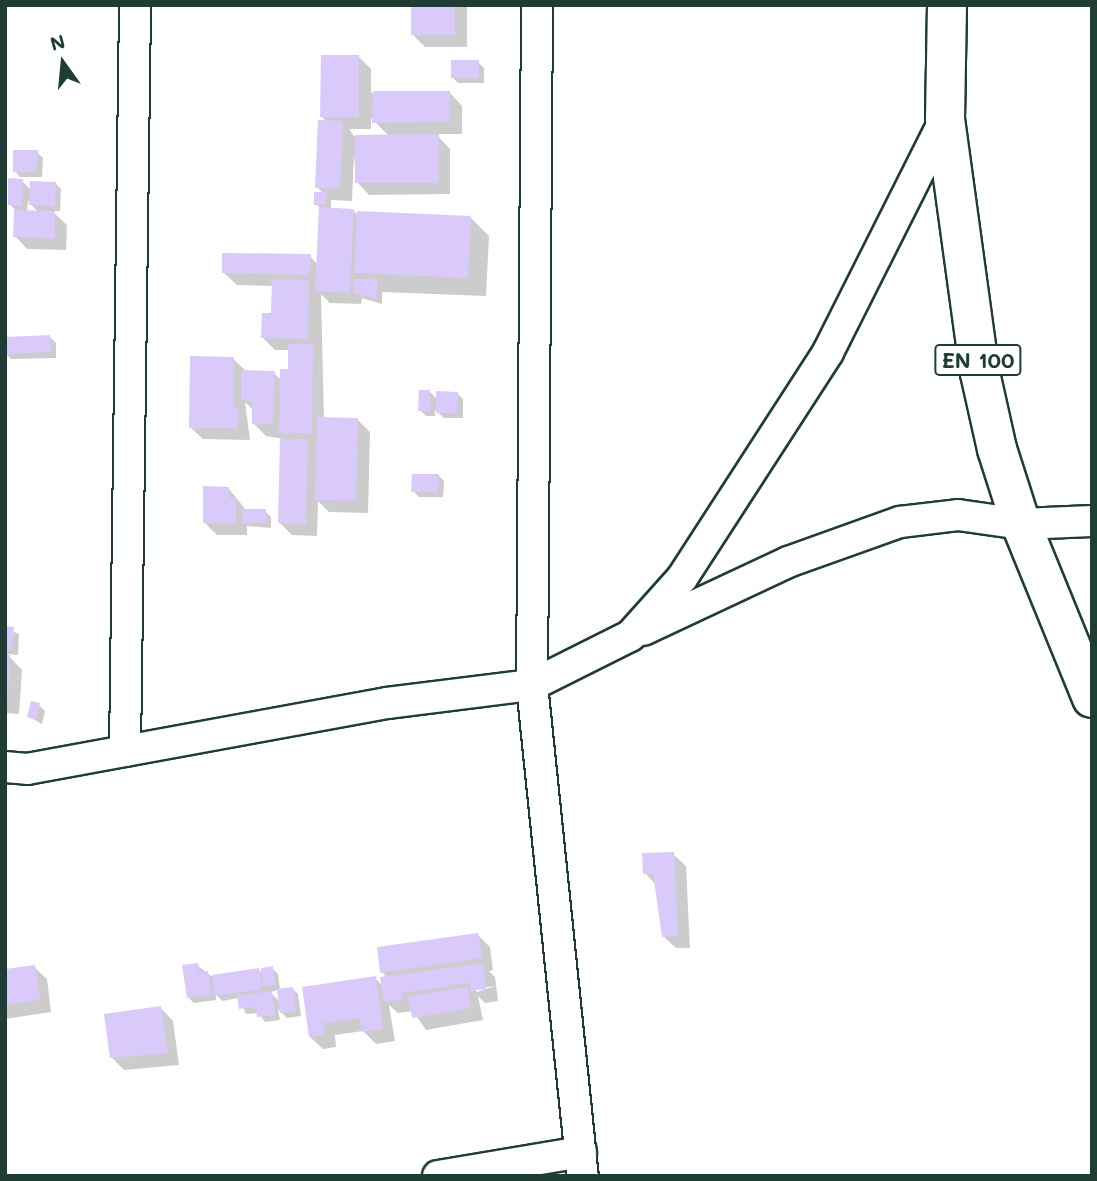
<!DOCTYPE html>
<style>
body{margin:0}
#map{position:relative;width:1097px;height:1181px;overflow:hidden;background:#fff;font-family:Mali,sans-serif}
div>[style]{position:absolute}
.shadow>*{inset:0;background:#0003}
.building>*{inset:0;background:#dac9fb}
.roads{filter:drop-shadow(2px 0 #1f3d34) drop-shadow(-2px 0 #1f3d34) drop-shadow(0 2px #1f3d34) drop-shadow(0 -2px #1f3d34)}
.minor>*{height:30px;margin:-15px;padding:0 15px;transform-origin:15px;border-radius:15px;background:#fff}
.primary>*{height:38px;margin:-19px;padding:0 19px;transform-origin:19px;border-radius:19px;background:#fff}
span{translate:-50% -50%;white-space:nowrap;text-align:center;line-height:1.15;-webkit-text-stroke:7px #fff;paint-order:stroke}
.shield-label span{padding:2px 5px;background:#fff;border:2px solid;border-radius:5px;-webkit-text-stroke-width:0}
.shield-label{font-size:21px;color:#1f3d34;font-weight:700}
.frame{position:absolute;inset:0;border:7px solid #1f3d34;pointer-events:none}
.north{position:absolute;left:28px;top:28px;width:70px;height:70px;-webkit-text-stroke:5px #fff;paint-order:stroke;rotate:345deg;font-size:19px;font-weight:700;line-height:28px;text-align:center;color:#1f3d34}
.north::after{content:'';display:block;margin:auto;width:24px;height:32px;background:#1f3d34;clip-path:polygon(50% 0,100% 100%,50% 72%,0 100%)}
</style>
<div id="map">
<div class="shadow">
<div style="clip-path:polygon(413px 5px,467px 5px,467px 47px,425px 47px,413px 35px)"></div>
<div style="clip-path:polygon(evenodd,359px 57px,371px 69px,371px 93px,450px 93px,462px 106px,462px 134px,436px 134px,450px 149px,450px 194px,369px 195px,357px 182px,354px 156px,352px 201px,331px 200px,331px 210px,353px 210px,359px 216px,470px 217px,489px 236px,486px 296px,382px 292px,382px 304px,362px 298px,361px 304px,330px 303px,321px 294px,324px 419px,358px 420px,370px 432px,368px 513px,329px 512px,318px 501px,317px 536px,292px 535px,279px 522px,289px 440px,266px 436px,253px 423px,254px 411px,245px 402px,250px 440px,203px 439px,190px 427px,233px 359px,246px 371px,274px 373px,281px 380px,290px 371px,290px 350px,275px 350px,263px 338px,273px 315px,273px 286px,237px 285px,224px 273px,310px 256px,318px 265px,321px 209px,316px 204px,323px 193px,317px 187px,327px 122px,322px 117px,359px 57px,371px 118px,389px 136px,354px 136px,349px 129px,371px 129px,371px 118px)"></div>
<div style="clip-path:polygon(478px 62px,484px 68px,484px 83px,458px 83px,452px 77px)"></div>
<div style="clip-path:polygon(37px 152px,43px 158px,42px 177px,20px 177px,15px 171px)"></div>
<div style="clip-path:polygon(evenodd,22px 181px,31px 190px,55px 183px,61px 189px,60px 211px,52px 211px,67px 225px,66px 250px,27px 249px,15px 236px,15px 210px,10px 204px,22px 181px,28px 201px,39px 213px,27px 212px,28px 201px)"></div>
<div style="clip-path:polygon(50px 337px,56px 343px,56px 358px,11px 359px,5px 353px)"></div>
<div style="clip-path:polygon(430px 392px,438px 400px,457px 393px,463px 399px,463px 418px,444px 418px,435px 410px,435px 416px,426px 416px,420px 410px)"></div>
<div style="clip-path:polygon(438px 475px,444px 481px,443px 497px,419px 497px,413px 491px)"></div>
<div style="clip-path:polygon(229px 489px,246px 510px,265px 511px,271px 517px,271px 528px,247px 526px,247px 535px,217px 535px,204px 522px)"></div>
<div style="clip-path:polygon(5px 628px,19px 634px,18px 655px,7px 654px,22px 670px,19px 714px,5px 713px)"></div>
<div style="clip-path:polygon(39px 705px,45px 711px,42px 724px,29px 717px)"></div>
<div style="clip-path:polygon(673px 854px,686px 866px,690px 948px,676px 948px,663px 936px,656px 885px,645px 873px)"></div>
<div style="clip-path:polygon(evenodd,478px 935px,490px 947px,493px 970px,489px 971px,495px 977px,498px 1001px,485px 1003px,478px 996px,483px 1020px,426px 1030px,413px 1011px,398px 1013px,389px 1005px,395px 1041px,376px 1044px,363px 1031px,335px 1035px,336px 1047px,323px 1049px,310px 1037px,304px 988px,375px 978px,383px 987px,387px 978px,382px 972px,478px 935px,495px 986px,477px 992px,474px 989px,495px 986px)"></div>
<div style="clip-path:polygon(evenodd,197px 965px,211px 976px,259px 970px,264px 975px,272px 968px,278px 974px,280px 990px,292px 988px,298px 994px,301px 1016px,287px 1018px,278px 1009px,280px 1020px,265px 1022px,259px 1013px,246px 1014px,239px 998px,222px 1001px,216px 994px,216px 1000px,194px 1003px,188px 997px,197px 965px,279px 990px,280px 1002px,270px 992px,279px 990px)"></div>
<div style="clip-path:polygon(34px 967px,47px 979px,51px 1012px,5px 1019px,5px 971px)"></div>
<div style="clip-path:polygon(161px 1008px,173px 1021px,179px 1065px,124px 1070px,111px 1057px)"></div>
</div>
<div class="building">
<div style="clip-path:polygon(411px 5px,455px 5px,455px 35px,411px 35px)"></div>
<div style="clip-path:polygon(321px 55px,359px 55px,359px 117px,320px 117px)"></div>
<div style="clip-path:polygon(451px 60px,479px 60px,479px 78px,451px 78px)"></div>
<div style="clip-path:polygon(373px 91px,450px 91px,450px 122px,372px 123px)"></div>
<div style="clip-path:polygon(318px 120px,343px 121px,340px 189px,315px 188px)"></div>
<div style="clip-path:polygon(439px 134px,438px 183px,355px 183px,355px 135px)"></div>
<div style="clip-path:polygon(13px 150px,38px 150px,37px 172px,13px 172px)"></div>
<div style="clip-path:polygon(8px 178px,23px 179px,22px 206px,8px 205px)"></div>
<div style="clip-path:polygon(30px 181px,56px 182px,55px 206px,29px 205px)"></div>
<div style="clip-path:polygon(314px 192px,326px 192px,326px 205px,314px 205px)"></div>
<div style="clip-path:polygon(319px 207px,354px 209px,350px 293px,315px 291px)"></div>
<div style="clip-path:polygon(14px 210px,55px 211px,55px 238px,13px 237px)"></div>
<div style="clip-path:polygon(357px 211px,471px 216px,468px 278px,354px 273px)"></div>
<div style="clip-path:polygon(222px 253px,311px 254px,310px 275px,222px 273px)"></div>
<div style="clip-path:polygon(272px 279px,309px 280px,308px 339px,261px 338px,262px 313px,271px 313px)"></div>
<div style="clip-path:polygon(354px 279px,377px 279px,377px 299px,354px 293px)"></div>
<div style="clip-path:polygon(50px 335px,51px 352px,5px 354px,5px 337px)"></div>
<div style="clip-path:polygon(288px 344px,313px 344px,312px 434px,279px 433px,280px 369px,288px 369px)"></div>
<div style="clip-path:polygon(190px 356px,234px 357px,233px 407px,239px 408px,238px 428px,189px 428px)"></div>
<div style="clip-path:polygon(241px 370px,275px 371px,273px 424px,252px 424px,252px 401px,241px 400px)"></div>
<div style="clip-path:polygon(419px 390px,430px 390px,430px 411px,418px 411px)"></div>
<div style="clip-path:polygon(436px 391px,458px 392px,457px 413px,436px 413px)"></div>
<div style="clip-path:polygon(317px 417px,358px 418px,356px 501px,315px 500px)"></div>
<div style="clip-path:polygon(280px 439px,308px 439px,306px 524px,278px 523px)"></div>
<div style="clip-path:polygon(412px 474px,439px 474px,438px 492px,411px 492px)"></div>
<div style="clip-path:polygon(203px 486px,229px 487px,229px 498px,236px 498px,236px 524px,203px 523px)"></div>
<div style="clip-path:polygon(243px 509px,266px 509px,266px 523px,242px 523px)"></div>
<div style="clip-path:polygon(5px 626px,14px 627px,12px 650px,5px 649px)"></div>
<div style="clip-path:polygon(5px 655px,10px 655px,7px 703px,5px 703px)"></div>
<div style="clip-path:polygon(31px 701px,40px 703px,36px 720px,27px 717px)"></div>
<div style="clip-path:polygon(674px 852px,678px 936px,662px 937px,653px 873px,643px 874px,642px 853px)"></div>
<div style="clip-path:polygon(478px 933px,482px 958px,380px 973px,377px 947px)"></div>
<div style="clip-path:polygon(198px 963px,199px 972px,208px 971px,212px 994px,187px 998px,182px 965px)"></div>
<div style="clip-path:polygon(483px 963px,486px 989px,471px 991px,470px 983px,402px 993px,403px 999px,384px 1002px,380px 977px)"></div>
<div style="clip-path:polygon(35px 965px,40px 1000px,5px 1005px,5px 969px)"></div>
<div style="clip-path:polygon(273px 966px,275px 985px,263px 986px,261px 968px)"></div>
<div style="clip-path:polygon(259px 968px,262px 989px,215px 996px,212px 975px)"></div>
<div style="clip-path:polygon(376px 976px,383px 1029px,362px 1032px,360px 1018px,323px 1023px,325px 1035px,309px 1037px,302px 987px)"></div>
<div style="clip-path:polygon(293px 987px,296px 1011px,280px 1013px,277px 989px)"></div>
<div style="clip-path:polygon(467px 987px,471px 1008px,412px 1018px,408px 996px)"></div>
<div style="clip-path:polygon(272px 991px,275px 1015px,257px 1017px,256px 1007px,239px 1009px,237px 996px)"></div>
<div style="clip-path:polygon(161px 1006px,168px 1053px,110px 1058px,104px 1014px)"></div>
</div>
<div class="roads">
<div class="minor">
<div style="left:537px;top:5px;width:680px;rotate:90.42deg"></div>
<div style="left:532px;top:685px;width:494px;rotate:84.1deg"></div>
<div style="left:643px;top:630px;width:160px;rotate:-25.1deg"></div>
<div style="left:788px;top:562px;width:119px;rotate:-19.7deg"></div>
<div style="left:900px;top:522px;width:58px;rotate:-6.9deg"></div>
<div style="left:958px;top:515px;width:64px;rotate:8.1deg"></div>
<div style="left:1021px;top:524px;width:71px;rotate:-2.4deg"></div>
<div style="left:125px;top:751px;width:746px;rotate:-89.23deg"></div>
<div style="left:5px;top:767px;width:22px;rotate:5deg"></div>
<div style="left:27px;top:769px;width:366px;rotate:-10.4deg"></div>
<div style="left:387px;top:703px;width:146px;rotate:-7.1deg"></div>
<div style="left:532px;top:685px;width:110px;rotate:-26.6deg"></div>
<div style="left:630px;top:636px;width:78px;rotate:-48.1deg"></div>
<div style="left:682px;top:578px;width:269px;rotate:-57.1deg"></div>
<div style="left:828px;top:352px;width:261px;rotate:-63.3deg"></div>
<div style="left:438px;top:1176px;width:145px;rotate:-9.5deg"></div>
</div>
<div class="primary">
<div style="left:947px;top:5px;width:114px;rotate:91deg"></div>
<div style="left:945px;top:119px;width:256px;rotate:82.2deg"></div>
<div style="left:980px;top:373px;width:78px;rotate:77.4deg"></div>
<div style="left:997px;top:449px;width:79px;rotate:72.3deg"></div>
<div style="left:1021px;top:524px;width:188px;rotate:67.8deg"></div>
</div>
</div>
<div class="shield-label">
<span style="left:978px;top:360px">EN 100</span>
</div>
<div class="frame"></div>
<div class="north">N</div>
</div>
